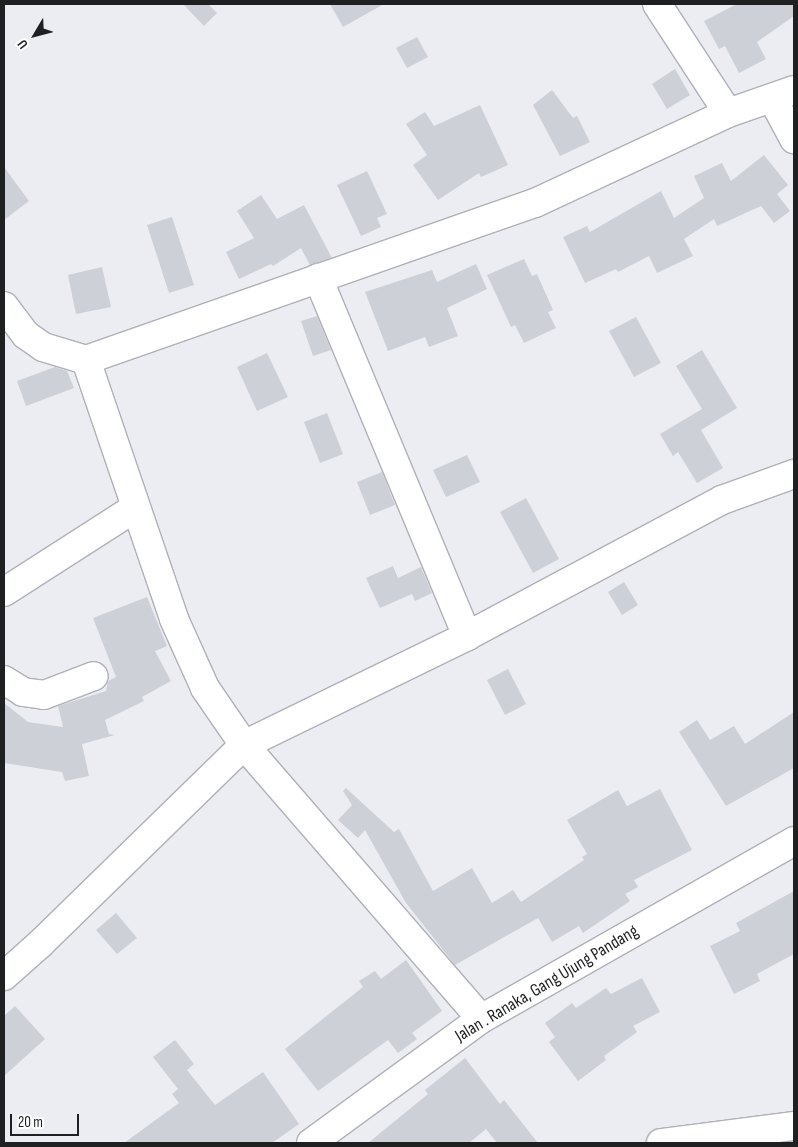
<!DOCTYPE html>
<style>
body{margin:0}
#map{position:relative;width:798px;height:1147px;overflow:hidden;background:#ebedf3;font-family:"Sofia Sans Condensed",sans-serif}
div>[style]{position:absolute}
.building>*{inset:0;background:#ced0d7}
.roads{filter:drop-shadow(1px 0 #afb1b7) drop-shadow(-1px 0 #afb1b7) drop-shadow(0 1px #afb1b7) drop-shadow(0 -1px #afb1b7)}
.minor>*{height:28px;margin:-14px;padding:0 14px;transform-origin:14px;border-radius:14px;background:#fff}
span{translate:-50% -50%;white-space:nowrap;text-align:center;line-height:1.15;-webkit-text-stroke:4px #fff;paint-order:stroke}
.street-label{font-size:18px;color:#1f2022}
.frame{position:absolute;inset:0;border:5px solid #1f2022;pointer-events:none}
.north{position:absolute;left:10px;top:10px;width:50px;height:50px;-webkit-text-stroke:4px #fff;paint-order:stroke;rotate:233deg;font-size:14px;font-weight:700;line-height:20px;text-align:center;color:#1f2022}
.north::after{content:'';display:block;margin:auto;width:18px;height:22px;background:#1f2022;clip-path:polygon(50% 0,100% 100%,50% 72%,0 100%)}
.scale{position:absolute;left:10px;top:1114px;width:69px;height:22px;box-sizing:border-box;border:2px solid #1f2022;border-top:0;padding-left:6px;font-size:15px;line-height:18px;white-space:nowrap;color:#1f2022;-webkit-text-stroke:4px #fff;paint-order:stroke}
</style>
<div id="map">
<div class="building">
<div style="clip-path:polygon(183px 4px,208px 4px,217px 13px,204px 26px)"></div>
<div style="clip-path:polygon(330px 4px,384px 4px,343px 27px)"></div>
<div style="clip-path:polygon(737px 4px,794px 4px,794px 16px,757px 42px,766px 59px,739px 73px,725px 46px,719px 49px,704px 21px)"></div>
<div style="clip-path:polygon(417px 37px,428px 57px,407px 68px,396px 48px)"></div>
<div style="clip-path:polygon(675px 69px,690px 95px,667px 109px,652px 84px)"></div>
<div style="clip-path:polygon(552px 90px,573px 118px,577px 116px,590px 142px,560px 156px,533px 105px)"></div>
<div style="clip-path:polygon(480px 105px,508px 165px,481px 177px,479px 173px,438px 200px,413px 165px,427px 155px,406px 124px,425px 112px,434px 126px)"></div>
<div style="clip-path:polygon(764px 155px,788px 185px,777px 194px,790px 211px,774px 223px,761px 206px,717px 226px,714px 219px,684px 239px,693px 256px,657px 273px,649px 256px,618px 272px,616px 269px,585px 283px,563px 237px,587px 226px,590px 232px,661px 191px,674px 218px,704px 198px,694px 176px,722px 163px,731px 181px)"></div>
<div style="clip-path:polygon(4px 167px,29px 201px,4px 220px)"></div>
<div style="clip-path:polygon(367px 171px,387px 214px,377px 218px,381px 227px,361px 236px,337px 185px)"></div>
<div style="clip-path:polygon(261px 195px,277px 219px,304px 205px,332px 258px,310px 265px,301px 248px,273px 266px,271px 264px,239px 279px,226px 252px,254px 238px,237px 211px)"></div>
<div style="clip-path:polygon(172px 217px,194px 285px,169px 293px,147px 225px)"></div>
<div style="clip-path:polygon(524px 259px,532px 276px,537px 274px,553px 310px,548px 312px,556px 328px,524px 343px,515px 325px,511px 327px,487px 275px)"></div>
<div style="clip-path:polygon(476px 264px,487px 289px,447px 308px,458px 336px,429px 347px,425px 337px,388px 351px,365px 292px,432px 270px,437px 282px)"></div>
<div style="clip-path:polygon(102px 267px,111px 307px,76px 314px,68px 275px)"></div>
<div style="clip-path:polygon(317px 316px,331px 350px,313px 356px,301px 321px)"></div>
<div style="clip-path:polygon(636px 317px,661px 363px,634px 377px,609px 331px)"></div>
<div style="clip-path:polygon(702px 350px,737px 408px,701px 430px,723px 468px,697px 483px,678px 452px,673px 456px,660px 434px,702px 409px,676px 366px)"></div>
<div style="clip-path:polygon(267px 353px,288px 397px,257px 411px,237px 367px)"></div>
<div style="clip-path:polygon(55px 367px,67px 371px,74px 388px,26px 406px,17px 381px)"></div>
<div style="clip-path:polygon(327px 413px,343px 454px,320px 463px,304px 422px)"></div>
<div style="clip-path:polygon(467px 455px,480px 482px,446px 497px,433px 470px)"></div>
<div style="clip-path:polygon(382px 472px,395px 505px,370px 515px,357px 482px)"></div>
<div style="clip-path:polygon(526px 498px,559px 559px,533px 573px,500px 512px)"></div>
<div style="clip-path:polygon(393px 566px,398px 578px,421px 567px,432px 593px,415px 601px,412px 594px,380px 608px,366px 578px)"></div>
<div style="clip-path:polygon(624px 582px,638px 605px,622px 615px,608px 592px)"></div>
<div style="clip-path:polygon(147px 597px,167px 646px,155px 651px,171px 681px,142px 697px,144px 701px,105px 720px,109px 734px,115px 735px,82px 744px,89px 776px,65px 781px,62px 772px,4px 763px,4px 703px,28px 722px,63px 727px,58px 706px,106px 691px,108px 681px,116px 677px,93px 618px)"></div>
<div style="clip-path:polygon(508px 669px,526px 704px,505px 715px,487px 680px)"></div>
<div style="clip-path:polygon(794px 712px,794px 768px,726px 806px,679px 732px,697px 720px,710px 740px,734px 726px,745px 744px)"></div>
<div style="clip-path:polygon(346px 788px,394px 832px,399px 829px,433px 891px,472px 868px,492px 903px,513px 890px,521px 902px,584px 860px,582px 857px,587px 854px,567px 820px,618px 790px,627px 806px,660px 789px,692px 850px,634px 880px,638px 887px,625px 894px,630px 901px,583px 933px,579px 926px,552px 942px,538px 918px,455px 965px,406px 903px,365px 830px,358px 838px,338px 820px,352px 805px,343px 791px)"></div>
<div style="clip-path:polygon(794px 891px,794px 954px,757px 974px,760px 981px,734px 994px,710px 946px,740px 931px,736px 923px)"></div>
<div style="clip-path:polygon(116px 913px,137px 938px,117px 954px,96px 930px)"></div>
<div style="clip-path:polygon(406px 960px,442px 1011px,412px 1033px,417px 1039px,398px 1053px,388px 1040px,318px 1091px,285px 1049px,363px 987px,359px 981px,375px 971px,381px 979px)"></div>
<div style="clip-path:polygon(642px 978px,660px 1012px,633px 1026px,637px 1032px,604px 1056px,606px 1060px,578px 1081px,549px 1042px,555px 1037px,545px 1023px,572px 1003px,576px 1008px,606px 988px,611px 994px)"></div>
<div style="clip-path:polygon(15px 1006px,45px 1039px,4px 1076px,4px 1016px)"></div>
<div style="clip-path:polygon(175px 1040px,194px 1064px,187px 1070px,215px 1105px,263px 1072px,299px 1124px,272px 1143px,124px 1143px,179px 1103px,172px 1094px,178px 1089px,153px 1057px)"></div>
<div style="clip-path:polygon(465px 1058px,500px 1104px,504px 1100px,538px 1143px,497px 1143px,486px 1129px,469px 1143px,368px 1143px,428px 1094px,425px 1090px)"></div>
</div>
<div class="roads">
<div class="minor">
<div style="left:657px;top:4px;width:130px;rotate:56.9deg"></div>
<div style="left:772px;top:98px;width:47px;rotate:61.8deg"></div>
<div style="left:318px;top:278px;width:388px;rotate:67.4deg"></div>
<div style="left:4px;top:306px;width:36px;rotate:53deg"></div>
<div style="left:26px;top:335px;width:21px;rotate:35deg"></div>
<div style="left:43px;top:347px;width:45px;rotate:16.8deg"></div>
<div style="left:86px;top:360px;width:476px;rotate:-19.3deg"></div>
<div style="left:535px;top:203px;width:213px;rotate:-25deg"></div>
<div style="left:728px;top:113px;width:70px;rotate:-19.2deg"></div>
<div style="left:86px;top:360px;width:274px;rotate:71.2deg"></div>
<div style="left:174px;top:619px;width:76px;rotate:65.8deg"></div>
<div style="left:205px;top:688px;width:69px;rotate:55.6deg"></div>
<div style="left:244px;top:745px;width:362px;rotate:49.1deg"></div>
<div style="left:4px;top:592px;width:156px;rotate:-32.7deg"></div>
<div style="left:4px;top:680px;width:22px;rotate:32deg"></div>
<div style="left:23px;top:692px;width:21px;rotate:8deg"></div>
<div style="left:44px;top:695px;width:53px;rotate:-20.8deg"></div>
<div style="left:4px;top:976px;width:48px;rotate:-41.6deg"></div>
<div style="left:40px;top:944px;width:285px;rotate:-44.3deg"></div>
<div style="left:244px;top:745px;width:248px;rotate:-26deg"></div>
<div style="left:467px;top:636px;width:289px;rotate:-28.1deg"></div>
<div style="left:722px;top:500px;width:77px;rotate:-19.9deg"></div>
<div style="left:311px;top:1143px;width:210px;rotate:-36.1deg"></div>
<div style="left:481px;top:1019px;width:360px;rotate:-29.6deg"></div>
<div style="left:661px;top:1143px;width:134px;rotate:-7.3deg"></div>
</div>
</div>
<div class="street-label">
<span style="left:547px;top:984px;rotate:-31deg">Jalan . Ranaka, Gang Ujung Pandang</span>
</div>
<div class="frame"></div>
<div class="north">U</div>
<div class="scale">20 m</div>
</div>
